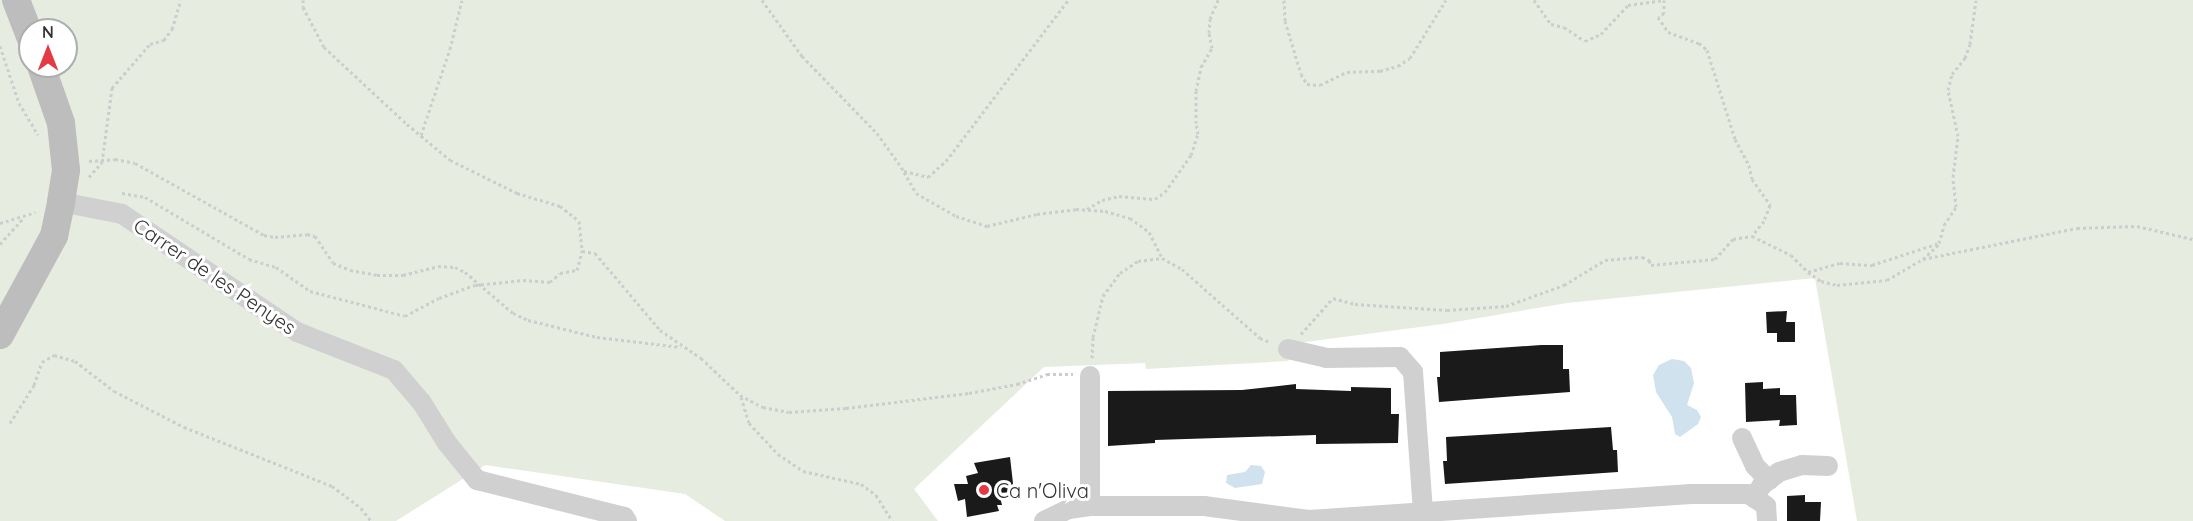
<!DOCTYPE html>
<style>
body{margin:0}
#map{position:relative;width:2193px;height:521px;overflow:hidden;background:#fff;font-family:Quicksand,sans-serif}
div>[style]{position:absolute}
.green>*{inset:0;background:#e6ecdf}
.water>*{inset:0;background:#cfe2ee}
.building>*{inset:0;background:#1a1a1a}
.path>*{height:3px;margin-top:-1.5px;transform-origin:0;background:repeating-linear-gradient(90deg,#cdcdcd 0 3px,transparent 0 6px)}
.minor>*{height:20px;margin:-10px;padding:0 10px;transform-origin:10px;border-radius:10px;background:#d0d0d0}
.secondary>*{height:28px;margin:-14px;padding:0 14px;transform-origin:14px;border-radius:14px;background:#bdbdbd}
.dots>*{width:16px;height:16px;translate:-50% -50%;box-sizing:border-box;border:3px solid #fff;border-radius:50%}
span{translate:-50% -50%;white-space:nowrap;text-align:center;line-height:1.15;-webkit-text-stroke:6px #fff;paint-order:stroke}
.street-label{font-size:20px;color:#333}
.poi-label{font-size:20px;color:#333}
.left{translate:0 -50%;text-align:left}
.north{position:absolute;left:18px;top:18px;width:60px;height:60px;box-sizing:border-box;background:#fff;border:2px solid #adadad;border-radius:50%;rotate:0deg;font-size:16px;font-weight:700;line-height:24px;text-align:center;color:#333}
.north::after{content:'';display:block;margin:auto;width:21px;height:27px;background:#e63946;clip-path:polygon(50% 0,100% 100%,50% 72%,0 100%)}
</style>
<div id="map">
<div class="green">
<div style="clip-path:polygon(evenodd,0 0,2193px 0,2193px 521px,1857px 521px,1815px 278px,1567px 303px,1443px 324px,1305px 342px,1288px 361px,1146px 369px,1145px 363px,1044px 367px,914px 489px,938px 521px,725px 521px,685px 494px,485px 465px,396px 521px,0 521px,0 0,30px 30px,66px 30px,66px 66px,30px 66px,30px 30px)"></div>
</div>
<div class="water">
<div style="clip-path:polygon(1672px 359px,1684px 361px,1691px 368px,1694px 383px,1687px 405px,1697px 410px,1701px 417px,1698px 424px,1680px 437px,1675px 434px,1672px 417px,1656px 392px,1653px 375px,1659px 365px)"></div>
<div style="clip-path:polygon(1251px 465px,1261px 466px,1265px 472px,1262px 484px,1235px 488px,1226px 483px,1227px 475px,1245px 472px)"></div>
</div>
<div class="building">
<div style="clip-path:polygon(1787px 311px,1786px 322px,1795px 322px,1795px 342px,1777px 342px,1777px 333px,1767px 333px,1766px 312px)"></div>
<div style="clip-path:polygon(1541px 345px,1563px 345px,1563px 369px,1569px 369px,1570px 392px,1439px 402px,1437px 377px,1440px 377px,1440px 352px)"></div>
<div style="clip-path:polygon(1763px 382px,1763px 389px,1780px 388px,1780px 395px,1796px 395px,1797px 425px,1779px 426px,1780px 420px,1746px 422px,1745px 383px)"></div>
<div style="clip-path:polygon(1296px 384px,1296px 389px,1351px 391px,1351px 387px,1391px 388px,1391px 414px,1399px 414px,1398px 443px,1316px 444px,1316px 435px,1155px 440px,1155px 443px,1108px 446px,1108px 391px,1242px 390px)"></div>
<div style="clip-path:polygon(1611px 427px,1613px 450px,1617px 450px,1618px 472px,1445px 484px,1443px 461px,1447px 461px,1446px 437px)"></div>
<div style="clip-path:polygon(1010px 457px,1014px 492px,999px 493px,1002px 505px,997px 505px,999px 511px,967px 517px,965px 499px,958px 501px,954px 484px,968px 484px,966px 476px,978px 473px,974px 463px)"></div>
<div style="clip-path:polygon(1805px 495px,1805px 502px,1821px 502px,1820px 521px,1787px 521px,1787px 496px)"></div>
</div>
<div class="path">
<div style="left:303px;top:0;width:7px;rotate:90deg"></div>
<div style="left:303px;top:7px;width:45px;rotate:62.3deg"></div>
<div style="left:324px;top:47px;width:113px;rotate:42.9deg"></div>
<div style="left:407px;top:124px;width:56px;rotate:39.9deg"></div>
<div style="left:450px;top:160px;width:75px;rotate:26.2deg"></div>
<div style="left:517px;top:193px;width:45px;rotate:16.8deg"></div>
<div style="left:560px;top:206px;width:24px;rotate:38deg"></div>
<div style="left:579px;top:221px;width:30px;rotate:84deg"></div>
<div style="left:762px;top:0;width:69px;rotate:54.5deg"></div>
<div style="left:802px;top:56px;width:107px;rotate:45.8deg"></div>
<div style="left:877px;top:133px;width:47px;rotate:54.6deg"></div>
<div style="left:904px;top:171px;width:25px;rotate:14deg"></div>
<div style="left:928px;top:177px;width:24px;rotate:-42deg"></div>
<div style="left:946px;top:161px;width:202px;rotate:-52.8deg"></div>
<div style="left:1284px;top:0;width:21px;rotate:87deg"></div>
<div style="left:1285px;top:21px;width:55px;rotate:73.2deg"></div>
<div style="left:1301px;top:74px;width:12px;rotate:59deg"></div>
<div style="left:1307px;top:84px;width:13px;rotate:4deg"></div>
<div style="left:1320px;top:85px;width:30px;rotate:-26deg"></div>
<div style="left:1347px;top:72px;width:33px;rotate:-2deg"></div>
<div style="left:1380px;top:71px;width:19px;rotate:-16deg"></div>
<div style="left:1398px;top:66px;width:14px;rotate:-34deg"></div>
<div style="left:1410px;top:58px;width:68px;rotate:-58.2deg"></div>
<div style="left:1534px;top:0;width:29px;rotate:55deg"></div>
<div style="left:1551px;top:24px;width:13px;rotate:13deg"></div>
<div style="left:1564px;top:27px;width:25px;rotate:34deg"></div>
<div style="left:1585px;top:41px;width:17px;rotate:-24deg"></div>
<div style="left:1601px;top:34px;width:40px;rotate:-47deg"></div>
<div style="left:1628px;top:5px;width:34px;rotate:-8deg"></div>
<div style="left:1664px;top:0;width:13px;rotate:90deg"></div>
<div style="left:1664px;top:13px;width:7px;rotate:146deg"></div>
<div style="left:1658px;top:17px;width:18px;rotate:56deg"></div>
<div style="left:1668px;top:32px;width:33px;rotate:20deg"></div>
<div style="left:1699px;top:43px;width:11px;rotate:41deg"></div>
<div style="left:1707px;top:50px;width:93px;rotate:72.5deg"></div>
<div style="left:1735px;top:139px;width:30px;rotate:62deg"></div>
<div style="left:1749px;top:165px;width:14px;rotate:78deg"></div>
<div style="left:1752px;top:179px;width:32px;rotate:55deg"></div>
<div style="left:1770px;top:205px;width:17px;rotate:111deg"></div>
<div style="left:1764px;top:221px;width:19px;rotate:129deg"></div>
<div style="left:0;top:46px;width:60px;rotate:71.6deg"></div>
<div style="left:19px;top:103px;width:37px;rotate:59deg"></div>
<div style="left:421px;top:135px;width:91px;rotate:-71.4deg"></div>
<div style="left:450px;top:49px;width:50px;rotate:-76.2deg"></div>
<div style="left:89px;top:161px;width:26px;rotate:-4deg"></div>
<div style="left:115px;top:159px;width:20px;rotate:11deg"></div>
<div style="left:135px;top:163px;width:148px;rotate:29.2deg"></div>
<div style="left:264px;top:235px;width:11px;rotate:10deg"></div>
<div style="left:275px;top:237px;width:32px;rotate:-5deg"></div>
<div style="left:307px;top:234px;width:8px;rotate:14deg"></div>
<div style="left:315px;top:236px;width:32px;rotate:56deg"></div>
<div style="left:333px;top:263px;width:18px;rotate:22deg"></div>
<div style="left:350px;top:270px;width:27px;rotate:10deg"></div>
<div style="left:377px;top:275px;width:26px"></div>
<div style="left:403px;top:275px;width:36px;rotate:-14deg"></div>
<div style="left:438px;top:266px;width:17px;rotate:3deg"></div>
<div style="left:455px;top:267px;width:11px;rotate:27deg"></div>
<div style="left:465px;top:272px;width:63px;rotate:40.5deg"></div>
<div style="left:513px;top:313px;width:17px;rotate:25deg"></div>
<div style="left:528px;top:320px;width:71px;rotate:13.8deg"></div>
<div style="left:597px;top:337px;width:84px;rotate:6.9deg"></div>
<div style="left:904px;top:172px;width:24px;rotate:60deg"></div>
<div style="left:916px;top:193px;width:46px;rotate:29.9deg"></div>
<div style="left:956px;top:216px;width:33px;rotate:18deg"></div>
<div style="left:987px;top:226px;width:51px;rotate:-13.5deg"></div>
<div style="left:1037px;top:214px;width:39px;rotate:-7deg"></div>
<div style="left:1076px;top:209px;width:29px;rotate:4deg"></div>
<div style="left:1105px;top:211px;width:26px;rotate:16deg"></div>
<div style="left:1130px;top:218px;width:24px;rotate:36deg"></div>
<div style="left:1149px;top:232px;width:29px;rotate:63deg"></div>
<div style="left:89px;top:177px;width:20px;rotate:-49deg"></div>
<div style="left:102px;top:162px;width:75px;rotate:-82.3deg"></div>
<div style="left:112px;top:88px;width:58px;rotate:-49.2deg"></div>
<div style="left:150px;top:44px;width:15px;rotate:-16deg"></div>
<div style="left:164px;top:40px;width:14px;rotate:-54deg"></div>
<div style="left:172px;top:29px;width:30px;rotate:-73deg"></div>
<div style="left:122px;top:193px;width:23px;rotate:10deg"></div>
<div style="left:145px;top:197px;width:121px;rotate:30.8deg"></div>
<div style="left:249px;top:259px;width:28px;rotate:17deg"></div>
<div style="left:276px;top:267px;width:42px;rotate:35.2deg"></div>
<div style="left:310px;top:291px;width:98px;rotate:14.7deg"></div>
<div style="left:405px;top:316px;width:38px;rotate:-28deg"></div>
<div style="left:439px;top:298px;width:38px;rotate:-20deg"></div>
<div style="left:475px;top:285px;width:48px;rotate:-5.9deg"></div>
<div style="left:523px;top:280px;width:27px;rotate:4deg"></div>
<div style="left:550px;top:282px;width:13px;rotate:-42deg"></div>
<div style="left:560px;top:273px;width:17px;rotate:-10deg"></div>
<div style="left:577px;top:270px;width:20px;rotate:-75deg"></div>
<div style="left:582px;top:251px;width:13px;rotate:9deg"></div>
<div style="left:595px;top:253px;width:101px;rotate:49.8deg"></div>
<div style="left:660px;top:330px;width:50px;rotate:34.3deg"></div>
<div style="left:701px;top:358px;width:54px;rotate:43.5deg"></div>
<div style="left:740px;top:395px;width:26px;rotate:28deg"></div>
<div style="left:763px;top:407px;width:26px;rotate:11deg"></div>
<div style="left:789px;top:412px;width:57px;rotate:-4deg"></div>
<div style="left:846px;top:408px;width:124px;rotate:-7deg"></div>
<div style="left:969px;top:393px;width:49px;rotate:-10.6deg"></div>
<div style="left:1017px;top:384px;width:32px;rotate:-18deg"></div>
<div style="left:1047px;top:374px;width:26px"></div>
<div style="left:1087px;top:209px;width:17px;rotate:-31deg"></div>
<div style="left:1102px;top:200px;width:17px;rotate:-13deg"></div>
<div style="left:1119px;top:196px;width:36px;rotate:5deg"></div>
<div style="left:1155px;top:199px;width:12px;rotate:-35deg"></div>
<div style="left:1165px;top:192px;width:45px;rotate:-54.9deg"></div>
<div style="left:1191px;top:155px;width:22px;rotate:-72deg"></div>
<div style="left:1198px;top:134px;width:11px;rotate:-100deg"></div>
<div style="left:1196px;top:123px;width:32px;rotate:-90deg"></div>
<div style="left:1196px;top:91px;width:25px;rotate:-78deg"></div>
<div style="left:1201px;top:67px;width:22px;rotate:-60deg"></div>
<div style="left:1212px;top:48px;width:15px;rotate:-101deg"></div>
<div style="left:1209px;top:33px;width:14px;rotate:-86deg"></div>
<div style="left:1210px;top:19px;width:21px;rotate:-67deg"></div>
<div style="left:0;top:223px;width:37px;rotate:-17deg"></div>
<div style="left:0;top:244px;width:36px;rotate:-48deg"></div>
<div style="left:1923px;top:259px;width:21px;rotate:-43deg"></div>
<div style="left:1808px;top:272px;width:16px;rotate:35deg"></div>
<div style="left:1821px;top:281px;width:16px;rotate:14deg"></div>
<div style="left:1837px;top:285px;width:50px;rotate:-5.7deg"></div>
<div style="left:1887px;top:280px;width:42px;rotate:-30.3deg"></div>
<div style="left:1923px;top:259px;width:157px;rotate:-11.4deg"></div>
<div style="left:2077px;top:228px;width:60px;rotate:-1.9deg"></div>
<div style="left:2137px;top:226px;width:57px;rotate:13.1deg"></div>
<div style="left:1301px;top:334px;width:48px;rotate:-48.4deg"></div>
<div style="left:1333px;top:298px;width:23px;rotate:15deg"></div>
<div style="left:1355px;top:304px;width:92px;rotate:3.7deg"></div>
<div style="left:1447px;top:310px;width:59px;rotate:-3.9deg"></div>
<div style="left:1506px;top:306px;width:62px;rotate:-19.9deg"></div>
<div style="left:1564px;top:285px;width:48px;rotate:-31.4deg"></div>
<div style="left:1605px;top:260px;width:37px;rotate:-5deg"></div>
<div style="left:1642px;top:257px;width:8px;rotate:23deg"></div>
<div style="left:1649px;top:260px;width:5px;rotate:68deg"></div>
<div style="left:1651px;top:265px;width:64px;rotate:-5.4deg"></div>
<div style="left:1715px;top:259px;width:27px;rotate:-48deg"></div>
<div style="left:1733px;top:239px;width:19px;rotate:-9deg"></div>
<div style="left:1752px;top:236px;width:43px;rotate:26deg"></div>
<div style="left:1791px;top:255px;width:24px;rotate:45deg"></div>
<div style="left:1808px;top:272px;width:33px;rotate:-16deg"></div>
<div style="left:1840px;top:263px;width:32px;rotate:4deg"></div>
<div style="left:1872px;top:265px;width:71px;rotate:-18.2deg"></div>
<div style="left:1939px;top:243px;width:19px;rotate:-74deg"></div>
<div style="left:1944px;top:225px;width:22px;rotate:-56deg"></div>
<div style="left:1956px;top:207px;width:30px;rotate:-96deg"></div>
<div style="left:1953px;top:177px;width:41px;rotate:-83deg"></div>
<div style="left:1958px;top:136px;width:47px;rotate:-102.3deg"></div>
<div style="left:1948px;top:90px;width:16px;rotate:-76deg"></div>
<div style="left:1952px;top:74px;width:21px;rotate:-51deg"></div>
<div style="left:1965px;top:58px;width:15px;rotate:-70deg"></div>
<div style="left:1970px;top:44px;width:44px;rotate:-82.2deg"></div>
<div style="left:1092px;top:358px;width:21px;rotate:-87deg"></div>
<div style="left:1093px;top:337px;width:42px;rotate:-76.3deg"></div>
<div style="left:1103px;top:296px;width:29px;rotate:-54deg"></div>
<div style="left:1120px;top:273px;width:22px;rotate:-34deg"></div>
<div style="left:1138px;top:261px;width:24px;rotate:-7deg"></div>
<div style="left:1162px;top:258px;width:23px;rotate:29deg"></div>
<div style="left:1182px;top:269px;width:104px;rotate:41.5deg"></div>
<div style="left:1260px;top:338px;width:11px;rotate:22deg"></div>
<div style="left:741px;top:397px;width:27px;rotate:73deg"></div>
<div style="left:749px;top:423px;width:42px;rotate:46.9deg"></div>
<div style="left:778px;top:454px;width:30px;rotate:34deg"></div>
<div style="left:803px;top:471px;width:59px;rotate:12.6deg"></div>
<div style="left:861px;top:484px;width:19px;rotate:36deg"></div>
<div style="left:876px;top:495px;width:31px;rotate:58deg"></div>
<div style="left:10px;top:423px;width:45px;rotate:-57.7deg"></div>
<div style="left:34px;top:385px;width:24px;rotate:-71deg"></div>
<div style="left:42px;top:362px;width:14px;rotate:-30deg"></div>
<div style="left:54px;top:355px;width:22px;rotate:16deg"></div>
<div style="left:75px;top:361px;width:49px;rotate:37.6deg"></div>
<div style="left:114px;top:391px;width:79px;rotate:27.2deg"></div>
<div style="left:184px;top:427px;width:159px;rotate:21.7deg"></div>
<div style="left:332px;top:486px;width:36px;rotate:37deg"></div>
<div style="left:361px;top:508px;width:16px;rotate:52deg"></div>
</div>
<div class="minor">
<div style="left:61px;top:202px;width:62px;rotate:11.1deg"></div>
<div style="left:122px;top:214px;width:211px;rotate:34deg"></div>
<div style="left:297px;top:332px;width:104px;rotate:21.4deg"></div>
<div style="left:394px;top:370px;width:43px;rotate:49.7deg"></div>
<div style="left:422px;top:403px;width:47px;rotate:58deg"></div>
<div style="left:447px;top:443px;width:48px;rotate:51deg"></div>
<div style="left:477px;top:480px;width:152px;rotate:14.1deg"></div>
<div style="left:624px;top:517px;width:5px;rotate:53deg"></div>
<div style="left:1288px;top:349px;width:39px;rotate:13deg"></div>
<div style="left:1326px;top:358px;width:74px;rotate:-0.8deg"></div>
<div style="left:1400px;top:357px;width:20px;rotate:49deg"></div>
<div style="left:1413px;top:372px;width:141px;rotate:85.9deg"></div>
<div style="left:1090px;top:376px;width:130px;rotate:90deg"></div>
<div style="left:1742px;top:438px;width:31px;rotate:65deg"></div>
<div style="left:1755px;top:466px;width:20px;rotate:45deg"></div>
<div style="left:1754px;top:498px;width:15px;rotate:-58deg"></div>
<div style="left:1762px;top:485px;width:21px;rotate:-37deg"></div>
<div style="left:1779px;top:472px;width:24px;rotate:-17deg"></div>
<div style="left:1802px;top:465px;width:26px;rotate:2deg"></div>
<div style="left:1044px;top:521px;width:28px;rotate:-26deg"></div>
<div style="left:1069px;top:509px;width:21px;rotate:-8deg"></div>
<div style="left:1090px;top:506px;width:114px"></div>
<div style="left:1204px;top:506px;width:106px;rotate:7.6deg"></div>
<div style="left:1309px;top:520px;width:383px;rotate:-3.9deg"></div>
<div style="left:1691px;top:494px;width:58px"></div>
<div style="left:1749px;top:494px;width:21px;rotate:35deg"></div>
<div style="left:1766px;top:506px;width:15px;rotate:86deg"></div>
</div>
<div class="secondary">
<div style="left:16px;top:0;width:40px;rotate:69deg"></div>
<div style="left:0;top:335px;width:113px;rotate:-61.4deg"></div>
<div style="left:54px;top:236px;width:35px;rotate:-78deg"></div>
<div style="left:61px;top:202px;width:32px;rotate:-81deg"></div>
<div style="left:66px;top:170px;width:47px;rotate:-96.1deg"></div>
<div style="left:61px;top:123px;width:60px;rotate:-109.3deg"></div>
</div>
<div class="dots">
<div style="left:984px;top:490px;background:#e63946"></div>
</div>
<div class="street-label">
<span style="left:215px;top:276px;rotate:34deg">Carrer de les Penyes</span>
</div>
<div class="poi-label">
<span class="left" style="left:996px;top:490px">Ca n'Oliva</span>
</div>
<div class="north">N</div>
</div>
